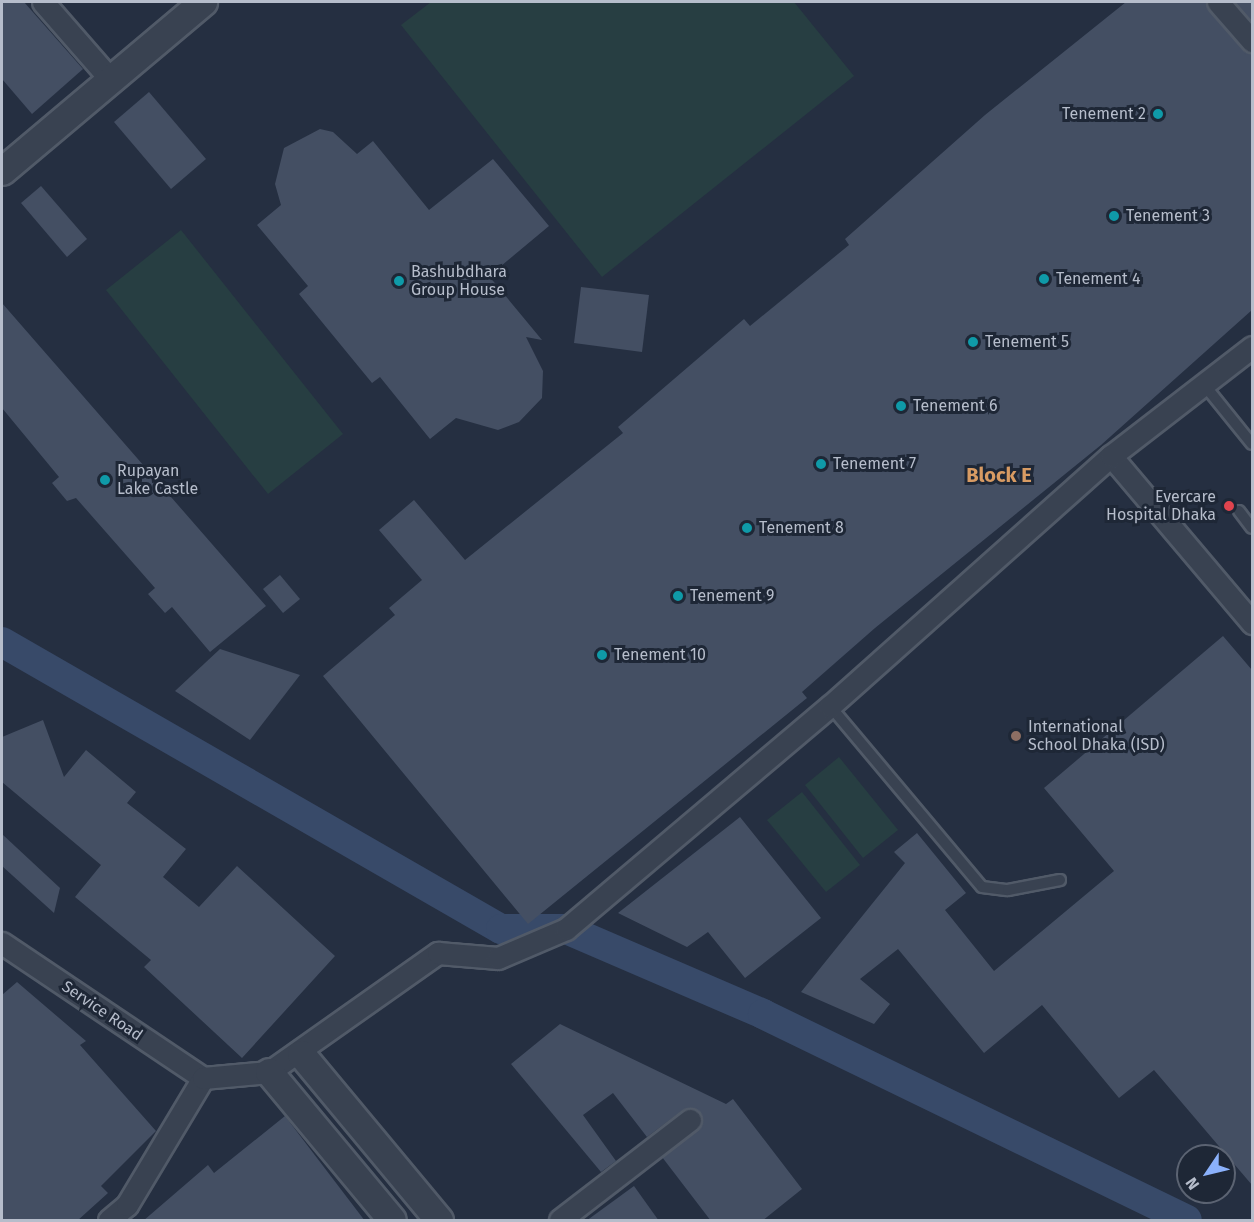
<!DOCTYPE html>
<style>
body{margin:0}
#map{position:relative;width:1254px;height:1222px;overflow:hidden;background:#252f41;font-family:"Fira Sans",sans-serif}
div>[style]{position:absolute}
.green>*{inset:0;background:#273e42}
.canal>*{height:30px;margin:-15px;padding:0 15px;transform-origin:15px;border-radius:15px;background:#384a69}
.building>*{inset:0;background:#444f63}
.roads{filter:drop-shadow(2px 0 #515a68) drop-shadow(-2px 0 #515a68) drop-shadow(0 2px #515a68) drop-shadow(0 -2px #515a68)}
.service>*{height:10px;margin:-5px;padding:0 5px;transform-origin:5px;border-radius:5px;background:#394251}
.minor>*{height:21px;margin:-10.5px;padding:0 10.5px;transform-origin:10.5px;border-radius:10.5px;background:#394251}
.tertiary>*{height:27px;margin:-13.5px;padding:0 13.5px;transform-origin:13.5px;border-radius:13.5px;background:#394251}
.dots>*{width:16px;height:16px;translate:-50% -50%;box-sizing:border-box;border:3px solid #1e2736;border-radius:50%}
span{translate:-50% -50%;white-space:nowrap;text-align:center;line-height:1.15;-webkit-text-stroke:6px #1e2736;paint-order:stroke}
.poi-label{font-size:16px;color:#b6bdcb}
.right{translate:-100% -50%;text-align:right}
.left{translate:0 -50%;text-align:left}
.street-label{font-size:16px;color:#b6bdcb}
.quarter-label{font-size:20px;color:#d89b63;font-weight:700}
.frame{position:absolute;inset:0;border:3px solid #b6bdcb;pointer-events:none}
.north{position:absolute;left:1176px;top:1144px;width:60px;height:60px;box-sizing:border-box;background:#1e2736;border:2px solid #5b6372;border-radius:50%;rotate:235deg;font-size:16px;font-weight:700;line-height:24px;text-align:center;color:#b6bdcb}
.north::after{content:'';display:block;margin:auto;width:21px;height:27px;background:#8bb1fb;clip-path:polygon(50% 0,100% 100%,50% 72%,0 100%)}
</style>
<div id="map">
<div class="green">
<div style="clip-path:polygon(431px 2px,794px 2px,854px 76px,602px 277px,401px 25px)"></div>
<div style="clip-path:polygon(181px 230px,343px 434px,268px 494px,106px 290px)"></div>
<div style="clip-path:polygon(839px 757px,898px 830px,863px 858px,805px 785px)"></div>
<div style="clip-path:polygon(802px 792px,860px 865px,826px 892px,767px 820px)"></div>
</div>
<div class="canal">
<div style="left:2px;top:642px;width:576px;rotate:29.91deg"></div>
<div style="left:501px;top:929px;width:65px"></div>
<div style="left:566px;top:929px;width:215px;rotate:23.3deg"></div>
<div style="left:763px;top:1014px;width:471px;rotate:25.9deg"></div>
</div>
<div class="building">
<div style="clip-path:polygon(2px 2px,24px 2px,83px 69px,32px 114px,2px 79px)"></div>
<div style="clip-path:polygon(1126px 2px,1206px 2px,1242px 49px,1252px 53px,1252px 310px,1101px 445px,875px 628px,802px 692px,807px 698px,528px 924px,323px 676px,395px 615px,389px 608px,422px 580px,379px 530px,414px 500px,465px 560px,623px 433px,618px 427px,744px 319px,750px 326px,849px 245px,845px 239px,985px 115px)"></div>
<div style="clip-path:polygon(1234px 2px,1252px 2px,1252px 22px)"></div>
<div style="clip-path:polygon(149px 92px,206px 159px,171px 189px,114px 122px)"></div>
<div style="clip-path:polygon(320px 129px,333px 132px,357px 154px,373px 141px,429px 210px,493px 159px,549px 226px,489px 276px,542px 340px,526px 337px,543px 371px,542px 398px,519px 422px,498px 430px,456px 418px,430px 439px,380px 377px,372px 383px,299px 294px,308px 286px,257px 225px,281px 205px,275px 184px,284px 148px)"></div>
<div style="clip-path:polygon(41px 186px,87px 239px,67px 257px,21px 203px)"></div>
<div style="clip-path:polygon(581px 287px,649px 295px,642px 352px,574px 343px)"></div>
<div style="clip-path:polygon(2px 303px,266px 606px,210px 652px,172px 607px,165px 613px,148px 594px,155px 588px,76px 498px,67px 501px,52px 483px,59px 477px,2px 408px)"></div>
<div style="clip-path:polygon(280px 575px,300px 599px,283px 613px,263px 589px)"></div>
<div style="clip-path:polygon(1223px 636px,1252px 670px,1252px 1185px,1154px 1070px,1119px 1098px,1042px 1005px,984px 1053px,898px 949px,860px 979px,890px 1004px,874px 1024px,801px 992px,905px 863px,894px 852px,917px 833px,966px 893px,945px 910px,994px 971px,1114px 871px,1044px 788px)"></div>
<div style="clip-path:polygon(220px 649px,300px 675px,250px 740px,175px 691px)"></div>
<div style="clip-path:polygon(43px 720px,64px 777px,86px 750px,136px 792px,127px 803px,186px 849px,163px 877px,199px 907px,237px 866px,335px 956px,242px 1058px,144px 967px,151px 960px,75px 897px,101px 865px,2px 782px,2px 737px)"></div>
<div style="clip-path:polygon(740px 817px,821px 918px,745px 978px,708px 932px,687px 947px,618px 913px)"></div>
<div style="clip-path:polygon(2px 834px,60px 888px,54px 913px,2px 866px)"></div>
<div style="clip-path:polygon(17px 982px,86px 1041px,80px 1045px,156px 1131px,101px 1186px,108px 1193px,77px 1221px,2px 1221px,2px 995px)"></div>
<div style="clip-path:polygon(560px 1024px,726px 1104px,733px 1099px,802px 1189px,762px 1221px,711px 1221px,662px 1157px,698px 1130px,700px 1113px,683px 1110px,647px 1137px,613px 1093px,583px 1115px,616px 1161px,601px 1172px,511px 1064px)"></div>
<div style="clip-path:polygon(285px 1116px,365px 1221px,143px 1221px,208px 1165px,214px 1173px)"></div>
<div style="clip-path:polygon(634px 1186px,659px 1221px,586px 1221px)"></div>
</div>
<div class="roads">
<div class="service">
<div style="left:1206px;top:387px;width:73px;rotate:51.1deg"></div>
<div style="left:1239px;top:511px;width:21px;rotate:53deg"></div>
<div style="left:830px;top:706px;width:236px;rotate:50deg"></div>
<div style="left:982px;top:887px;width:26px;rotate:7deg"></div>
<div style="left:1008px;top:890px;width:53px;rotate:-10.9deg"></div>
</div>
<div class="minor">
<div style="left:43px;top:2px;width:103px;rotate:48.9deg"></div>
<div style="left:1218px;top:2px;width:52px;rotate:48.9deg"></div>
<div style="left:1111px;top:456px;width:219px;rotate:49.8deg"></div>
<div style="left:2px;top:943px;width:242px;rotate:33.9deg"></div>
<div style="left:109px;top:1220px;width:23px;rotate:-40deg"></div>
<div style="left:127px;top:1205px;width:148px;rotate:-59.1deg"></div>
<div style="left:203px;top:1078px;width:66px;rotate:-5.2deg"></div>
<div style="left:269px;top:1072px;width:207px;rotate:-35.2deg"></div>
<div style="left:438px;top:953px;width:60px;rotate:4.8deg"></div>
<div style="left:498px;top:958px;width:74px;rotate:-23.1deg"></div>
<div style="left:566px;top:929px;width:346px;rotate:-40.2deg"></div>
<div style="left:830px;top:706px;width:376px;rotate:-41.7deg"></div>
<div style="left:1111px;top:456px;width:178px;rotate:-37.7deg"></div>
<div style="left:560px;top:1220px;width:164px;rotate:-37.6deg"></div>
</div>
<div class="tertiary">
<div style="left:2px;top:171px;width:263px;rotate:-40.1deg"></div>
<div style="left:301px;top:1054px;width:216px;rotate:50.3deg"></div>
<div style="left:269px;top:1072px;width:192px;rotate:50.3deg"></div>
</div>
</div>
<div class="dots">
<div style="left:1158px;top:114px;background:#0f9aa8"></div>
<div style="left:1114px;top:216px;background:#0f9aa8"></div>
<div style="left:1044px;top:279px;background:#0f9aa8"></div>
<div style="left:399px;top:281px;background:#0f9aa8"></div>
<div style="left:973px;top:342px;background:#0f9aa8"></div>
<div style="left:901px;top:406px;background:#0f9aa8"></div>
<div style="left:821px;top:464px;background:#0f9aa8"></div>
<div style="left:105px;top:480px;background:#0f9aa8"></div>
<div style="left:1229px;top:506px;background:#e0444e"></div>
<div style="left:747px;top:528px;background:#0f9aa8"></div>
<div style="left:678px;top:596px;background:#0f9aa8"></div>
<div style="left:602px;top:655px;background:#0f9aa8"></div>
<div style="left:1016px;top:736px;background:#8d6e63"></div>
</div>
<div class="poi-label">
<span class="right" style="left:1146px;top:114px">Tenement 2</span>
<span class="left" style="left:1126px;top:216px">Tenement 3</span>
<span class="left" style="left:411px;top:281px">Bashubdhara<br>Group House</span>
<span class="left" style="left:1056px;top:279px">Tenement 4</span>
<span class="left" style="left:985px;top:342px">Tenement 5</span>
<span class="left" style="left:913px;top:406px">Tenement 6</span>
<span class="left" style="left:833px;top:464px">Tenement 7</span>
<span class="left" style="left:117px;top:480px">Rupayan<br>Lake Castle</span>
<span class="right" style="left:1216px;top:506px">Evercare<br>Hospital Dhaka</span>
<span class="left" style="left:759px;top:528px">Tenement 8</span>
<span class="left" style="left:690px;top:596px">Tenement 9</span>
<span class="left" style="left:614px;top:655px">Tenement 10</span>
<span class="left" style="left:1028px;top:736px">International<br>School Dhaka (ISD)</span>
</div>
<div class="street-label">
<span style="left:102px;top:1011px;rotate:34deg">Service Road</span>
</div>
<div class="quarter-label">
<span style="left:999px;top:475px">Block E</span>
</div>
<div class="frame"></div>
<div class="north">N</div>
</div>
